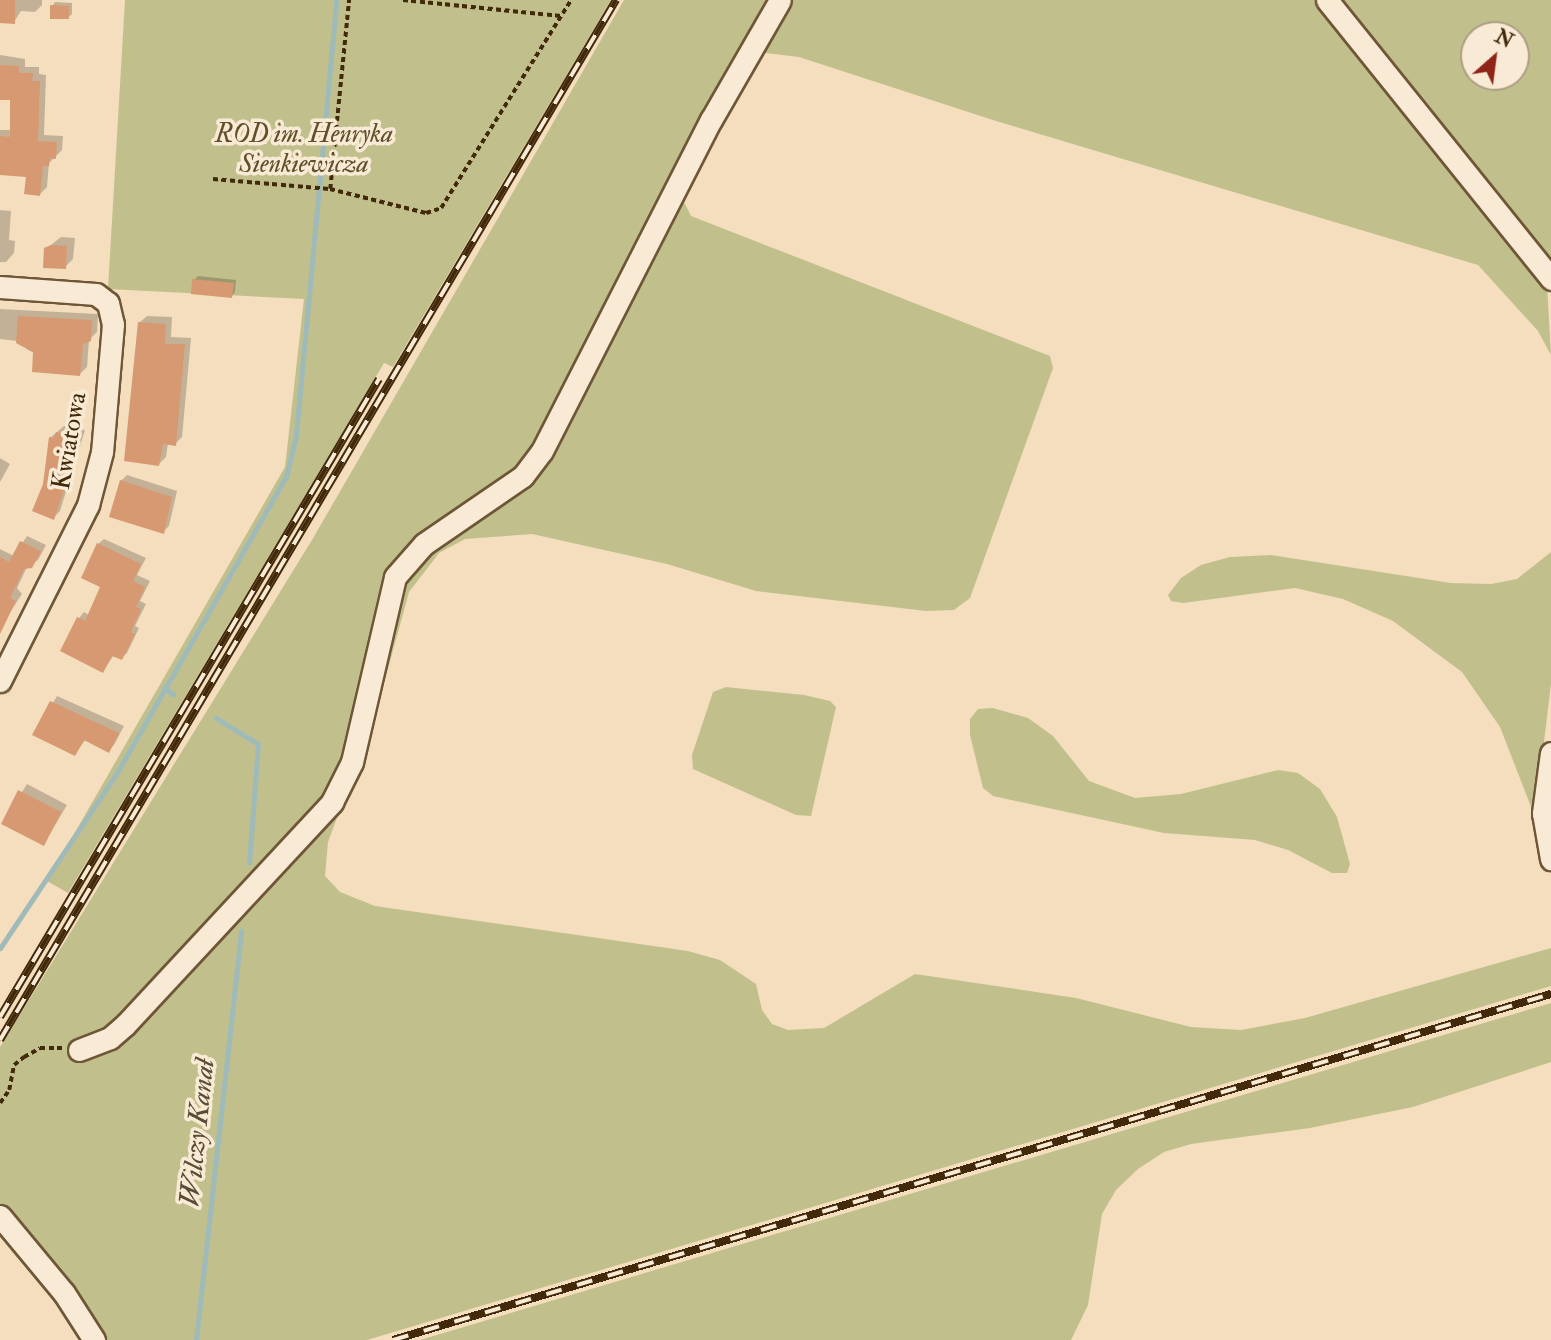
<!DOCTYPE html>
<meta charset="utf-8">
<style>
body{margin:0}
#map{position:relative;width:1551px;height:1340px;overflow:hidden;background:#f4debd;font-family:"IM FELL Double Pica",serif}
div>[style]{position:absolute}
.green>*{inset:0;background:#c1c08d}
.shadow>*{inset:0;background:#0003}
.stream>*{height:5px;margin:-2.5px;padding:0 2.5px;transform-origin:2.5px;border-radius:2.5px;background:#9ebbb9}
.building>*{inset:0;background:#d79971}
.path>*{height:3.5px;margin-top:-1.75px;transform-origin:0;background:repeating-linear-gradient(90deg,#41290a 0 5px,transparent 0 8.5px)}
.roads{filter:drop-shadow(2px 0 #6e5637) drop-shadow(-2px 0 #6e5637) drop-shadow(0 2px #6e5637) drop-shadow(0 -2px #6e5637)}
.minor>*{height:21px;margin:-10.5px;padding:0 10.5px;transform-origin:10.5px;border-radius:10.5px;background:#f8ead4}
.rail>*{height:8px;margin-top:-4px;transform-origin:0;background:repeating-linear-gradient(90deg,#f8ead4 0 16px,#41290a 0 32px);box-sizing:border-box;border-block:2px solid #41290a}
span{translate:-50% -50%;white-space:nowrap;text-align:center;line-height:1.15;-webkit-text-stroke:7px #f8ead4;paint-order:stroke}
.park-label{font-size:26px;color:#614f2b;font-style:italic}
.street-label{font-size:26px;color:#41290a}
.water-label{font-size:28px;color:#584e36;font-style:italic}
.north{position:absolute;left:1460px;top:21px;width:70px;height:70px;box-sizing:border-box;background:#f8ead4;border:2px solid #af9d83;border-radius:50%;rotate:28deg;font-size:19px;font-weight:700;line-height:28px;text-align:center;color:#41290a}
.north::after{content:'';display:block;margin:auto;width:24px;height:32px;background:#8f2418;clip-path:polygon(50% 0,100% 100%,50% 72%,0 100%)}
</style>
<div id="map">
<div class="green">
<div style="clip-path:polygon(125px 0,611px 0,393px 367px,384px 363px,68px 893px,47px 881px,285px 467px,304px 299px,108px 289px)"></div>
<div style="clip-path:polygon(624px 0,1318px 0,1547px 285px,1551px 355px,1538px 331px,1478px 265px,996px 121px,799px 57px,757px 52px,686px 180px,683px 200px,691px 216px,1050px 356px,1053px 368px,970px 598px,954px 610px,926px 611px,756px 591px,667px 564px,532px 534px,465px 539px,439px 553px,409px 592px,375px 716px,328px 842px,325px 876px,340px 892px,375px 906px,688px 951px,720px 960px,756px 984px,762px 1010px,772px 1024px,788px 1030px,824px 1028px,915px 974px,1076px 998px,1191px 1027px,1241px 1030px,1305px 1018px,1551px 948px,1551px 986px,367px 1340px,102px 1340px,0 1206px,0 1047px,312px 540px)"></div>
<div style="clip-path:polygon(evenodd,1337px 0,1551px 0,1551px 267px,1337px 0,1474px 35px,1516px 35px,1516px 77px,1474px 77px,1474px 35px)"></div>
<div style="clip-path:polygon(1551px 552px,1551px 684px,1535px 817px,1500px 727px,1462px 672px,1393px 621px,1343px 599px,1295px 588px,1183px 603px,1171px 601px,1168px 595px,1181px 578px,1201px 565px,1230px 557px,1271px 555px,1451px 583px,1491px 584px,1517px 579px)"></div>
<div style="clip-path:polygon(726px 687px,804px 695px,830px 701px,836px 707px,811px 816px,796px 815px,693px 769px,692px 755px,713px 692px)"></div>
<div style="clip-path:polygon(993px 708px,1028px 718px,1053px 736px,1089px 781px,1135px 798px,1181px 794px,1278px 770px,1298px 773px,1320px 789px,1337px 817px,1350px 864px,1347px 873px,1332px 873px,1288px 850px,1255px 840px,1164px 833px,993px 796px,983px 788px,970px 735px,970px 719px,978px 709px)"></div>
<div style="clip-path:polygon(1551px 1003px,1551px 1062px,1413px 1107px,1310px 1128px,1191px 1144px,1164px 1152px,1138px 1169px,1116px 1190px,1102px 1214px,1088px 1305px,1071px 1340px,420px 1340px)"></div>
</div>
<div class="shadow">
<div style="clip-path:polygon(0 0,42px 0,42px 5px,35px 12px,21px 11px,14px 22px,0 22px)"></div>
<div style="clip-path:polygon(55px 2px,72px 3px,72px 14px,68px 18px,52px 6px)"></div>
<div style="clip-path:polygon(0 55px,25px 59px,25px 67px,39px 67px,39px 74px,46px 75px,44px 135px,63px 136px,62px 150px,49px 163px,47px 187px,40px 194px,28px 175px,0 174px,0 130px,11px 130px,12px 98px,0 98px)"></div>
<div style="clip-path:polygon(0 210px,11px 211px,9px 240px,15px 241px,14px 253px,6px 262px,0 262px)"></div>
<div style="clip-path:polygon(61px 237px,75px 238px,73px 259px,65px 267px,46px 249px)"></div>
<div style="clip-path:polygon(198px 276px,236px 280px,235px 292px,232px 296px,194px 280px)"></div>
<div style="clip-path:polygon(0 309px,98px 314px,97px 332px,89px 340px,87px 367px,80px 374px,26px 349px,26px 342px,0 339px)"></div>
<div style="clip-path:polygon(147px 316px,172px 317px,171px 337px,191px 338px,182px 437px,175px 444px,168px 443px,166px 457px,159px 464px,139px 323px)"></div>
<div style="clip-path:polygon(64px 426px,85px 430px,60px 511px,53px 518px,45px 485px,50px 438px)"></div>
<div style="clip-path:polygon(0 458px,10px 464px,0 482px)"></div>
<div style="clip-path:polygon(127px 475px,177px 491px,169px 526px,163px 532px,121px 481px)"></div>
<div style="clip-path:polygon(27px 536px,46px 545px,38px 560px,27px 567px,17px 588px,22px 594px,7px 617px,0 613px,0 549px,14px 556px)"></div>
<div style="clip-path:polygon(104px 539px,146px 558px,137px 575px,150px 581px,140px 601px,146px 604px,135px 626px,139px 628px,127px 653px,121px 658px,114px 655px,103px 671px,62px 651px,79px 618px,84px 612px,89px 615px,103px 586px,98px 544px)"></div>
<div style="clip-path:polygon(57px 696px,124px 726px,114px 745px,108px 751px,86px 739px,75px 754px,35px 734px)"></div>
<div style="clip-path:polygon(27px 784px,67px 805px,44px 844px,3px 823px)"></div>
</div>
<div class="stream">
<div style="left:164px;top:688px;width:11px;rotate:34deg"></div>
<div style="left:216px;top:718px;width:49px;rotate:31.8deg"></div>
<div style="left:258px;top:744px;width:119px;rotate:94.3deg"></div>
<div style="left:0;top:948px;width:213px;rotate:-56.3deg"></div>
<div style="left:118px;top:771px;width:339px;rotate:-60.3deg"></div>
<div style="left:286px;top:477px;width:43px;rotate:-76.6deg"></div>
<div style="left:296px;top:435px;width:437px;rotate:-84.7deg"></div>
<div style="left:196px;top:1340px;width:412px;rotate:-83.7deg"></div>
</div>
<div class="building">
<div style="clip-path:polygon(0 0,15px 0,15px 24px,0 23px)"></div>
<div style="clip-path:polygon(50px 5px,69px 6px,69px 19px,50px 19px)"></div>
<div style="clip-path:polygon(0 65px,19px 66px,19px 73px,33px 73px,32px 81px,40px 81px,38px 141px,57px 142px,56px 159px,50px 158px,49px 166px,43px 166px,40px 196px,24px 194px,26px 177px,0 175px,0 136px,10px 137px,10px 100px,0 100px)"></div>
<div style="clip-path:polygon(51px 245px,67px 246px,66px 269px,43px 268px,44px 248px)"></div>
<div style="clip-path:polygon(192px 279px,234px 283px,232px 298px,191px 294px)"></div>
<div style="clip-path:polygon(18px 316px,92px 320px,91px 341px,83px 344px,80px 376px,32px 372px,33px 352px,16px 343px)"></div>
<div style="clip-path:polygon(138px 322px,166px 324px,165px 344px,185px 344px,176px 446px,163px 444px,159px 466px,124px 461px)"></div>
<div style="clip-path:polygon(56px 432px,79px 437px,75px 456px,68px 455px,67px 481px,54px 520px,32px 511px,43px 484px,49px 437px,54px 438px)"></div>
<div style="clip-path:polygon(120px 480px,172px 497px,164px 534px,109px 517px)"></div>
<div style="clip-path:polygon(20px 541px,41px 551px,32px 568px,24px 569px,10px 598px,16px 601px,0 634px,0 557px,9px 562px)"></div>
<div style="clip-path:polygon(97px 543px,141px 564px,133px 581px,145px 587px,136px 607px,141px 609px,131px 632px,135px 634px,122px 660px,112px 656px,103px 673px,60px 651px,77px 617px,85px 621px,100px 587px,81px 578px)"></div>
<div style="clip-path:polygon(50px 701px,119px 733px,109px 753px,84px 740px,75px 756px,32px 735px)"></div>
<div style="clip-path:polygon(18px 790px,61px 812px,44px 846px,1px 824px)"></div>
</div>
<div class="path">
<div style="left:403px;top:0;width:159px;rotate:5.8deg"></div>
<div style="left:213px;top:179px;width:117px;rotate:4.9deg"></div>
<div style="left:330px;top:189px;width:190px;rotate:-84.3deg"></div>
<div style="left:330px;top:189px;width:99px;rotate:14deg"></div>
<div style="left:426px;top:213px;width:16px;rotate:-18deg"></div>
<div style="left:441px;top:208px;width:245px;rotate:-58deg"></div>
<div style="left:0;top:1103px;width:16px;rotate:-55deg"></div>
<div style="left:9px;top:1090px;width:25px;rotate:-79deg"></div>
<div style="left:14px;top:1065px;width:13px;rotate:-39deg"></div>
<div style="left:24px;top:1057px;width:18px;rotate:-29deg"></div>
<div style="left:40px;top:1048px;width:23px"></div>
</div>
<div class="roads">
<div class="minor">
<div style="left:1327px;top:0;width:358px;rotate:51.2deg"></div>
<div style="left:0;top:287px;width:96px;rotate:4.2deg"></div>
<div style="left:96px;top:294px;width:15px;rotate:37deg"></div>
<div style="left:108px;top:303px;width:22px;rotate:77deg"></div>
<div style="left:113px;top:324px;width:128px;rotate:94.9deg"></div>
<div style="left:102px;top:452px;width:55px;rotate:104.8deg"></div>
<div style="left:88px;top:505px;width:197px;rotate:116.6deg"></div>
<div style="left:1551px;top:753px;width:61px;rotate:97.6deg"></div>
<div style="left:1543px;top:813px;width:47px;rotate:80.1deg"></div>
<div style="left:79px;top:1050px;width:33px;rotate:-21deg"></div>
<div style="left:110px;top:1038px;width:21px;rotate:-41deg"></div>
<div style="left:126px;top:1024px;width:303px;rotate:-47.1deg"></div>
<div style="left:332px;top:802px;width:45px;rotate:-63.4deg"></div>
<div style="left:352px;top:762px;width:190px;rotate:-76.9deg"></div>
<div style="left:395px;top:577px;width:44px;rotate:-48.7deg"></div>
<div style="left:424px;top:544px;width:120px;rotate:-34.5deg"></div>
<div style="left:523px;top:476px;width:31px;rotate:-53deg"></div>
<div style="left:542px;top:451px;width:372px;rotate:-63deg"></div>
<div style="left:711px;top:120px;width:138px;rotate:-60.1deg"></div>
<div style="left:0;top:1216px;width:100px;rotate:50.3deg"></div>
<div style="left:64px;top:1293px;width:56px;rotate:57.4deg"></div>
</div>
</div>
<div class="rail">
<div style="left:0;top:1017px;width:742px;rotate:-59.29deg"></div>
<div style="left:0;top:1040px;width:1209px;rotate:-59.36deg"></div>
<div style="left:393px;top:1340px;width:1209px;rotate:-16.64deg"></div>
</div>
<div class="park-label">
<span style="left:304px;top:150px">ROD im. Henryka<br>Sienkiewicza</span>
</div>
<div class="street-label">
<span style="left:70px;top:441px;rotate:-80deg">Kwiatowa</span>
</div>
<div class="water-label">
<span style="left:198px;top:1133px;rotate:-84deg">Wilczy Kanał</span>
</div>
<div class="north">N</div>
</div>
